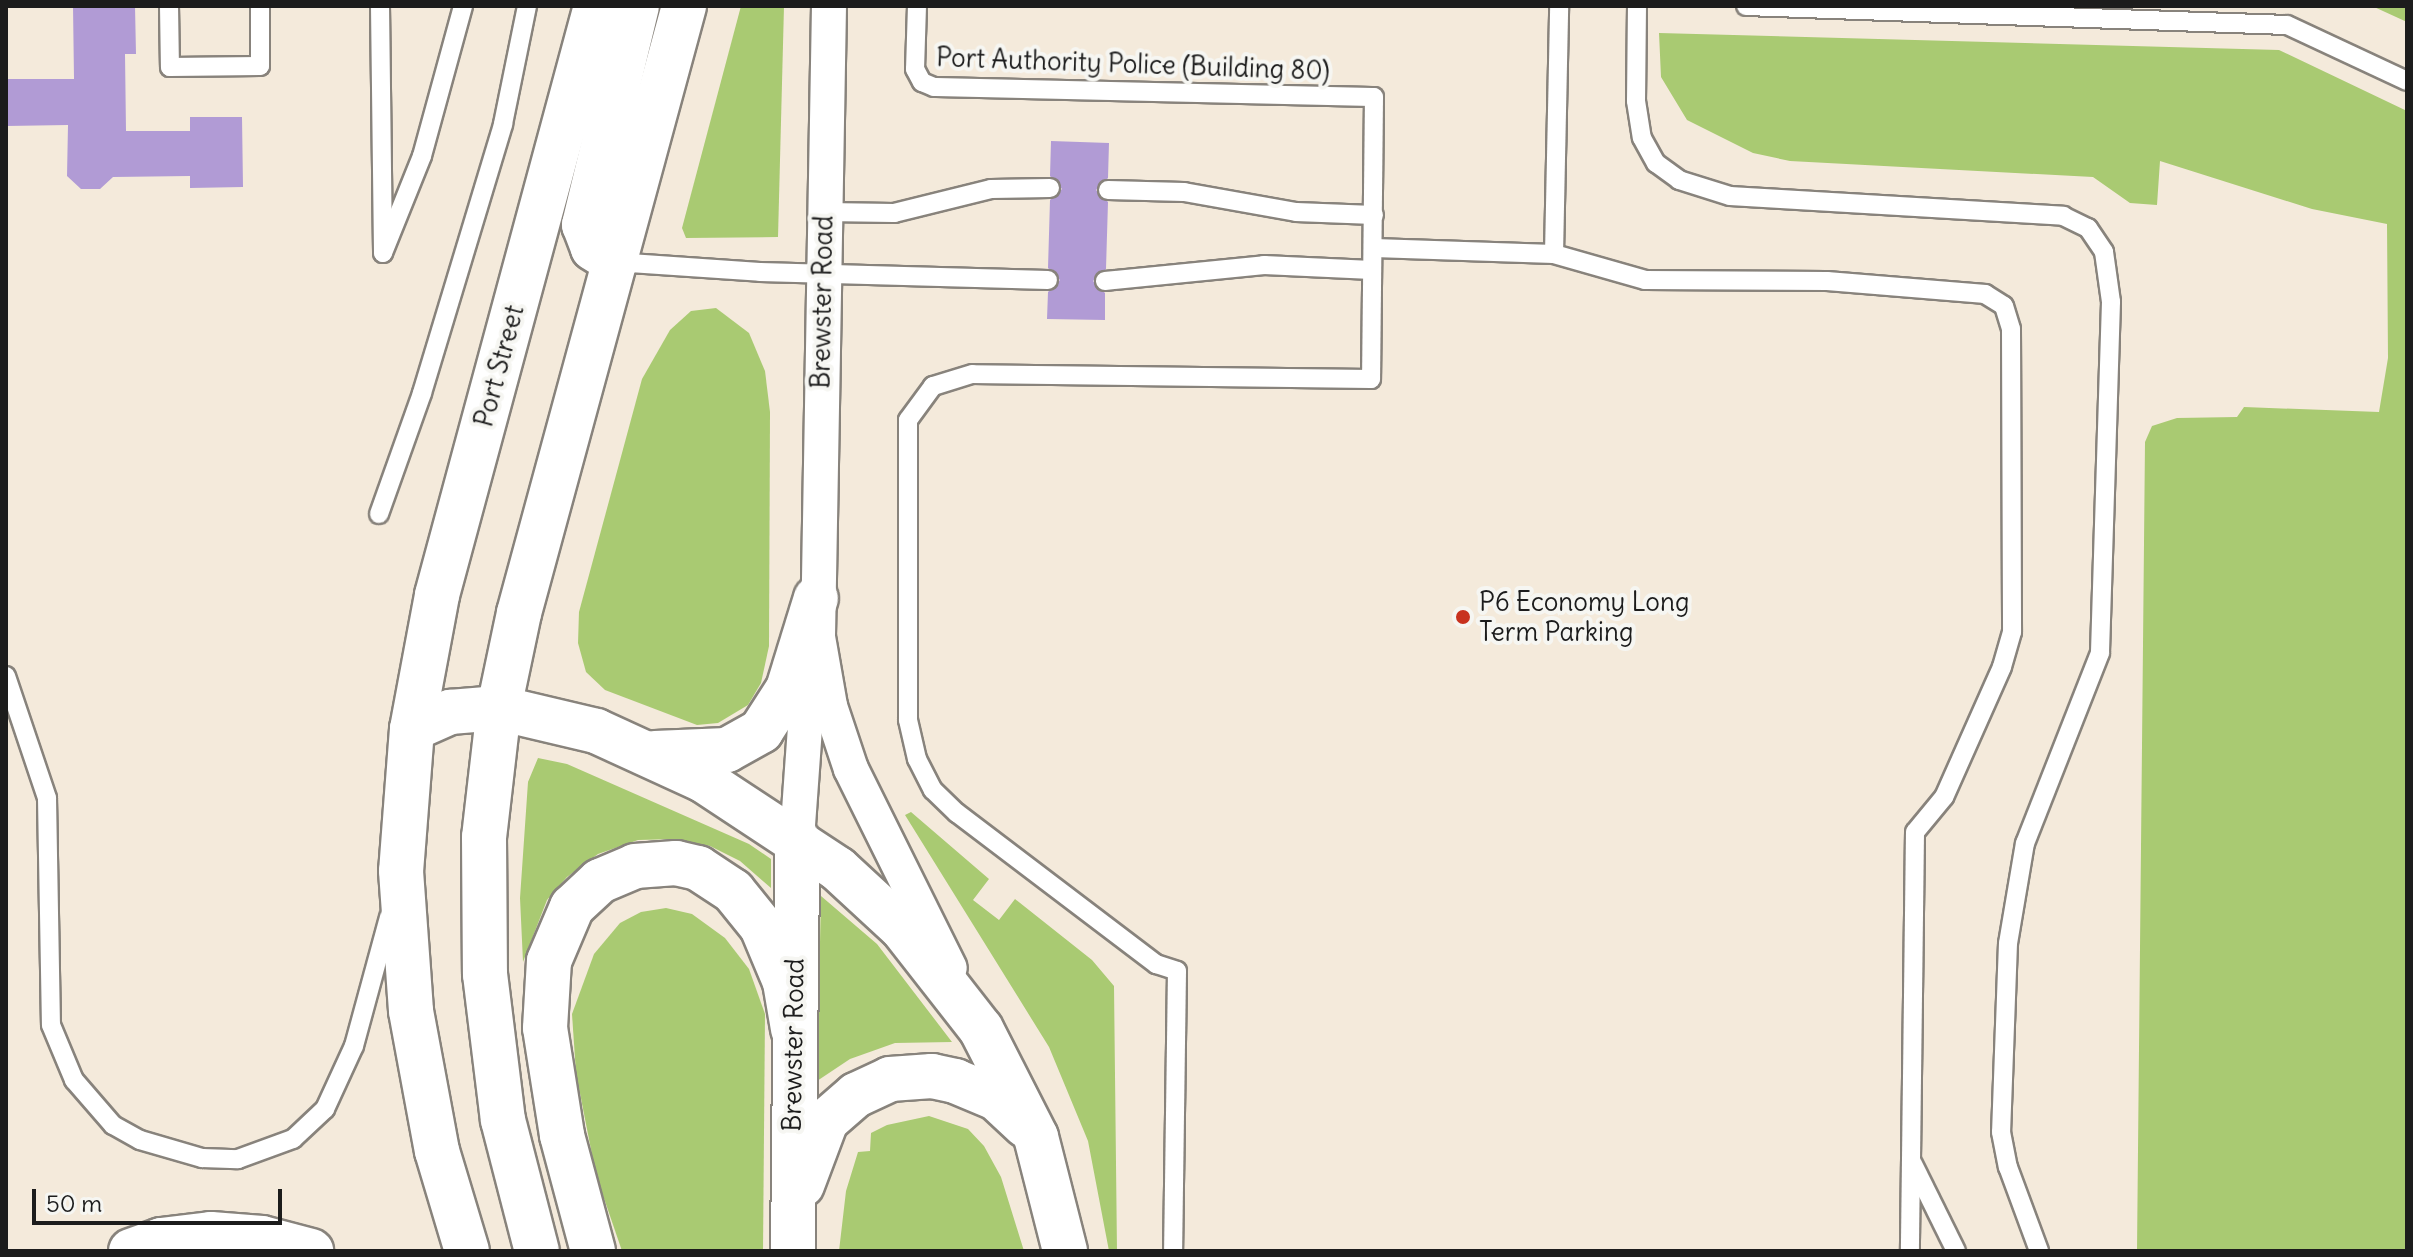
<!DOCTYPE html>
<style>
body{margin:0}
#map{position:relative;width:2413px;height:1257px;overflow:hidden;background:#f4eadb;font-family:Delius,sans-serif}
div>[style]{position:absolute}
.green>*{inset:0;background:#a9ca72}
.building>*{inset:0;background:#b19bd5}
.roads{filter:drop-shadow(2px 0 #88837c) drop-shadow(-2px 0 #88837c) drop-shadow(0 2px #88837c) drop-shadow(0 -2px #88837c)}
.lane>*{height:18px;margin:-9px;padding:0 9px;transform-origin:9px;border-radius:9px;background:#fff}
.street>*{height:34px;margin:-17px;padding:0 17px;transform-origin:17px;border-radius:17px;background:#fff}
.secondary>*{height:44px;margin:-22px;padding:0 22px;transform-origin:22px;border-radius:22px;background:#fff}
.highway>*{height:44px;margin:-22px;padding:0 22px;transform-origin:22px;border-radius:22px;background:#fff}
.dots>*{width:22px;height:22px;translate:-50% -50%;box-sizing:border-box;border:4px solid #f6f6f2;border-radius:50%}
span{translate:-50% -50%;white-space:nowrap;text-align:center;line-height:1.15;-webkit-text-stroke:8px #f6f6f2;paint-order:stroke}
.street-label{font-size:26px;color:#1c1c1c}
.poi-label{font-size:26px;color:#1c1c1c}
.left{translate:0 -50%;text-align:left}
.frame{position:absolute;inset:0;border:8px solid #1c1c1c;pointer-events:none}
.scale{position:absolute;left:32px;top:1189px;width:250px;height:36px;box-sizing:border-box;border:4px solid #1c1c1c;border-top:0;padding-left:10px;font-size:24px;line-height:28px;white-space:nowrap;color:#1c1c1c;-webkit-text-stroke:6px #f6f6f2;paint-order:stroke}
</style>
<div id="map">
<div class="green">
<div style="clip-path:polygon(741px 6px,784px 6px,778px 237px,686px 238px,682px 228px)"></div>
<div style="clip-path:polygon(2372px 6px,2407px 6px,2407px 22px)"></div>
<div style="clip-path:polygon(1659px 33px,2279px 50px,2407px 111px,2407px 1251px,2137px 1251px,2145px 442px,2152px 426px,2177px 418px,2237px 417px,2244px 407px,2379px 412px,2388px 358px,2387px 224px,2312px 209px,2160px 161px,2157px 205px,2130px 203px,2093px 177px,1790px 161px,1753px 153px,1687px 120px,1661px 77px)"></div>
<div style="clip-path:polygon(716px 308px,749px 333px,765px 371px,770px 412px,769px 646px,761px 683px,748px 705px,718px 723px,697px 725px,605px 690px,586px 672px,578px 643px,579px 612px,642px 379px,670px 330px,691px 311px)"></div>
<div style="clip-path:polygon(538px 758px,567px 764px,749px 844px,771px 859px,771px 888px,740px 861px,710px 846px,675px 839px,638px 840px,598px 854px,567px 877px,547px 900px,523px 962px,520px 898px,528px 782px)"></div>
<div style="clip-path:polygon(911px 812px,989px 879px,973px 900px,999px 920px,1015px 899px,1092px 960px,1114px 986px,1117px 1251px,1109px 1251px,1088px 1141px,1049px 1047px,905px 815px)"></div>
<div style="clip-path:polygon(821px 896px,877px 944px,952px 1042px,895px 1043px,850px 1059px,817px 1081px)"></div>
<div style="clip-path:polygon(666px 908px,692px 914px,725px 938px,749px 969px,765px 1014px,763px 1251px,622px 1251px,596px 1175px,576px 1073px,572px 1014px,594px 954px,620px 923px,641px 912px)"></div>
<div style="clip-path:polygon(929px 1116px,968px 1129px,984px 1146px,1001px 1177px,1024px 1251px,839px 1251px,846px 1191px,858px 1152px,870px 1151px,871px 1133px,887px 1125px)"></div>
</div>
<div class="building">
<div style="clip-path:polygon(73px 6px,135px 6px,136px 54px,125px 54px,126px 131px,190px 131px,190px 117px,242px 117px,243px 187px,190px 188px,190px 176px,113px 177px,100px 189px,81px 189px,67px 176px,68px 125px,6px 126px,6px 79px,74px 79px)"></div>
<div style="clip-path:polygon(1051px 141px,1109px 143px,1108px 178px,1096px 190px,1108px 202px,1106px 269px,1093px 281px,1105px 293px,1105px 320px,1047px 319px,1048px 292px,1060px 280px,1048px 268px,1050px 200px,1062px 189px,1050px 176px)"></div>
</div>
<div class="roads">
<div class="lane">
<div style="left:169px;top:6px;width:61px;rotate:89.1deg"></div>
<div style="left:170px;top:67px;width:90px;rotate:-0.6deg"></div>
<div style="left:260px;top:66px;width:60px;rotate:-90deg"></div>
<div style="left:380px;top:6px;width:247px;rotate:89.3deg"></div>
<div style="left:383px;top:253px;width:105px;rotate:-68.1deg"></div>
<div style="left:422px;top:156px;width:156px;rotate:-74.7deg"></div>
<div style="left:917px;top:6px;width:63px;rotate:91.8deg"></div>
<div style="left:915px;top:69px;width:15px;rotate:62deg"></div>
<div style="left:922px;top:82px;width:13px;rotate:23deg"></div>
<div style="left:934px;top:87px;width:440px;rotate:1.3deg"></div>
<div style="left:1374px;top:97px;width:282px;rotate:90.6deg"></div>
<div style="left:1371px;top:379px;width:399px;rotate:-179.3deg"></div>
<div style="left:972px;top:374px;width:41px;rotate:162.9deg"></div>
<div style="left:933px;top:386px;width:42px;rotate:126.3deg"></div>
<div style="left:908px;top:420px;width:300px;rotate:90deg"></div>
<div style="left:908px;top:720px;width:40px;rotate:77deg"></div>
<div style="left:917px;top:759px;width:35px;rotate:63deg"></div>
<div style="left:933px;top:790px;width:33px;rotate:44deg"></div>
<div style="left:957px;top:813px;width:250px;rotate:37.2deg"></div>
<div style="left:1156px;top:964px;width:22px;rotate:18deg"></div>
<div style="left:1177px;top:971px;width:280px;rotate:90.8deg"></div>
<div style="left:1637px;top:6px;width:95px;rotate:90.6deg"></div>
<div style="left:1636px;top:101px;width:37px;rotate:81deg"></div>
<div style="left:1642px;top:138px;width:29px;rotate:61deg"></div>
<div style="left:1656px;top:163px;width:29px;rotate:36deg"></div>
<div style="left:1679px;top:180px;width:53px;rotate:17.4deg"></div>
<div style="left:1730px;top:196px;width:334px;rotate:3.4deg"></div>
<div style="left:2063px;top:216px;width:28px;rotate:26deg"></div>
<div style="left:2088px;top:228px;width:29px;rotate:56deg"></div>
<div style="left:2104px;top:252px;width:50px;rotate:82deg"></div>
<div style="left:2111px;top:302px;width:351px;rotate:91.8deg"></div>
<div style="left:2100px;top:653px;width:204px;rotate:111.5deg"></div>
<div style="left:2025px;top:843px;width:101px;rotate:99.6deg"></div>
<div style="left:2008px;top:943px;width:189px;rotate:92.1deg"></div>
<div style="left:2001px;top:1132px;width:36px;rotate:79deg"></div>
<div style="left:2008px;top:1167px;width:90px;rotate:69.7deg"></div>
<div style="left:1746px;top:6px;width:541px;rotate:2.01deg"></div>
<div style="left:2287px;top:25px;width:132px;rotate:25deg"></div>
<div style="left:1108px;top:190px;width:76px;rotate:1.5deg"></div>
<div style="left:1184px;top:192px;width:114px;rotate:10.1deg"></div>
<div style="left:1296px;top:212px;width:78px;rotate:2.2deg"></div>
<div style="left:825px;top:212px;width:69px;rotate:0.8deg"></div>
<div style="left:894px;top:213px;width:100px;rotate:-13.9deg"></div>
<div style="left:991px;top:189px;width:59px;rotate:-1deg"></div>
<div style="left:1374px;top:248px;width:180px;rotate:1.9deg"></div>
<div style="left:1554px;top:254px;width:95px;rotate:15.9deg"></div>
<div style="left:1645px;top:280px;width:182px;rotate:0.3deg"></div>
<div style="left:1827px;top:281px;width:159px;rotate:4.7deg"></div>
<div style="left:1985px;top:294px;width:22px;rotate:32deg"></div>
<div style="left:2004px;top:306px;width:24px;rotate:73deg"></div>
<div style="left:2011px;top:329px;width:303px;rotate:89.8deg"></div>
<div style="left:2012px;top:632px;width:36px;rotate:106deg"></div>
<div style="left:2002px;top:667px;width:142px;rotate:114deg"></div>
<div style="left:1944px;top:797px;width:45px;rotate:129.6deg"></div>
<div style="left:1915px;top:832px;width:419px;rotate:90.7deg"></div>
<div style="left:1554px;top:254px;width:248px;rotate:-88.8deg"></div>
<div style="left:615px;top:262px;width:145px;rotate:3.9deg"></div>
<div style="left:760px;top:272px;width:288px;rotate:1.6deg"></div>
<div style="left:1105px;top:281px;width:160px;rotate:-5.7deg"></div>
<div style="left:1264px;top:265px;width:108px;rotate:2.7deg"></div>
<div style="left:379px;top:514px;width:128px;rotate:-70.4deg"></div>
<div style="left:422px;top:393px;width:281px;rotate:-73.2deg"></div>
<div style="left:503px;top:124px;width:120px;rotate:-78.5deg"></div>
<div style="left:6px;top:676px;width:129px;rotate:71.4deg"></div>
<div style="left:47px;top:798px;width:227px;rotate:89deg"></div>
<div style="left:51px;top:1025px;width:60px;rotate:67.3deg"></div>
<div style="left:74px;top:1080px;width:60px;rotate:49.1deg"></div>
<div style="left:113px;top:1125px;width:31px;rotate:29deg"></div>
<div style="left:140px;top:1140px;width:65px;rotate:16.2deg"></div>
<div style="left:202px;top:1158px;width:36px;rotate:2deg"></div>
<div style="left:238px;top:1159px;width:59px;rotate:-20deg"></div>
<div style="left:293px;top:1139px;width:44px;rotate:-43.2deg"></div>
<div style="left:325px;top:1109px;width:69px;rotate:-65.3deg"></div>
<div style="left:354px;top:1046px;width:134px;rotate:-74.8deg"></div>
<div style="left:1913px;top:1164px;width:97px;rotate:63.7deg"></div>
</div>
<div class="street">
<div style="left:829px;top:6px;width:631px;rotate:91deg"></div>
<div style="left:818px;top:637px;width:70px;rotate:80.1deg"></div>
<div style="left:830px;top:706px;width:66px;rotate:71.6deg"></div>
<div style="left:851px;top:769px;width:222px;rotate:63.6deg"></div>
<div style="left:797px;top:839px;width:181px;rotate:-85.9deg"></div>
</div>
<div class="secondary">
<div style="left:615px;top:262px;width:26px;rotate:-148deg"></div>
<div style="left:593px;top:248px;width:25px;rotate:-111deg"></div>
<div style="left:584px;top:225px;width:225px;rotate:-76.4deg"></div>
<div style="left:499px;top:708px;width:97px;rotate:-78.1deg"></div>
<div style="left:519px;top:613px;width:629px;rotate:-74.79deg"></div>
<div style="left:412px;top:729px;width:42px;rotate:-24.1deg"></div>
<div style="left:450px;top:712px;width:49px;rotate:-4.7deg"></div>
<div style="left:499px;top:708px;width:100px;rotate:13.3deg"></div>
<div style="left:596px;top:731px;width:118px;rotate:24.6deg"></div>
<div style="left:703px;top:780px;width:162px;rotate:33.4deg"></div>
<div style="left:838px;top:869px;width:87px;rotate:42.7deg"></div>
<div style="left:902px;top:928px;width:128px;rotate:52deg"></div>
<div style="left:981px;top:1029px;width:121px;rotate:63deg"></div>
<div style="left:1036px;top:1137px;width:118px;rotate:75.7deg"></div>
<div style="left:412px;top:729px;width:136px;rotate:-79.4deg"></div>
<div style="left:437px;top:595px;width:610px;rotate:-74.89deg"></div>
<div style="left:655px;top:753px;width:72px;rotate:-2.4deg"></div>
<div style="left:727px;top:750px;width:39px;rotate:-29deg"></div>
<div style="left:761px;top:731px;width:50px;rotate:-57.3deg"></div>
<div style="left:788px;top:689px;width:95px;rotate:-72.9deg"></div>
<div style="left:802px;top:1185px;width:68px;rotate:-69.4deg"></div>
<div style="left:826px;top:1121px;width:40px;rotate:-41deg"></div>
<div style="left:856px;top:1095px;width:38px;rotate:-25deg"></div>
<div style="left:890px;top:1079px;width:42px;rotate:-4.1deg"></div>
<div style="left:932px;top:1076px;width:24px;rotate:12deg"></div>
<div style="left:955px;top:1081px;width:44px;rotate:22.5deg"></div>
<div style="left:996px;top:1098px;width:40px;rotate:43deg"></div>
<div style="left:793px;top:1251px;width:412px;rotate:-89.4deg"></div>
</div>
<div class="highway">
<div style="left:499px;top:708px;width:130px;rotate:96.6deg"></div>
<div style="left:484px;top:837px;width:137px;rotate:89.6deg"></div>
<div style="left:485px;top:974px;width:147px;rotate:83deg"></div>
<div style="left:503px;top:1120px;width:135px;rotate:75.5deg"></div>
<div style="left:412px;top:729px;width:142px;rotate:94.4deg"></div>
<div style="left:401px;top:871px;width:140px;rotate:85.9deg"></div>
<div style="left:411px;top:1011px;width:142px;rotate:79.5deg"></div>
<div style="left:437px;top:1151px;width:104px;rotate:73.3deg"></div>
<div style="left:131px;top:1251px;width:32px;rotate:-20deg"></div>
<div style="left:161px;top:1240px;width:50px;rotate:-6.8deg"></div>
<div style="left:211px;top:1234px;width:51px;rotate:4.5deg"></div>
<div style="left:262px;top:1238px;width:51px;rotate:14.9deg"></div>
<div style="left:593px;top:1251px;width:120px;rotate:-105deg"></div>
<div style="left:562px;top:1135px;width:108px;rotate:-99deg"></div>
<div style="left:545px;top:1028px;width:67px;rotate:-86.6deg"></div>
<div style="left:549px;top:961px;width:59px;rotate:-66.9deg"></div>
<div style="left:572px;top:907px;width:38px;rotate:-43deg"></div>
<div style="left:600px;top:881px;width:38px;rotate:-23deg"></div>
<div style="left:635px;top:866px;width:41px;rotate:-4.2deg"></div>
<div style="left:676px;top:863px;width:23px;rotate:13deg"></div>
<div style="left:698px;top:868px;width:42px;rotate:33.3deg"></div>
<div style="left:733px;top:891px;width:46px;rotate:51.1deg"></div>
<div style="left:762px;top:927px;width:60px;rotate:67.3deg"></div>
<div style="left:785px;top:982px;width:48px;rotate:80.3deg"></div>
</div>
</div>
<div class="dots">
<div style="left:1463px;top:617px;background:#c8321e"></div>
</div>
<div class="street-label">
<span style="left:1133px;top:64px;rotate:2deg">Port Authority Police (Building 80)</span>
<span style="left:822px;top:302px;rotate:-89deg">Brewster Road</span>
<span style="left:499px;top:366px;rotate:-75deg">Port Street</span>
<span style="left:793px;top:1045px;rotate:-89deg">Brewster Road</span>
</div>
<div class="poi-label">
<span class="left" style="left:1479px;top:617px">P6 Economy Long<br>Term Parking</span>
</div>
<div class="frame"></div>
<div class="scale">50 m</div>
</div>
